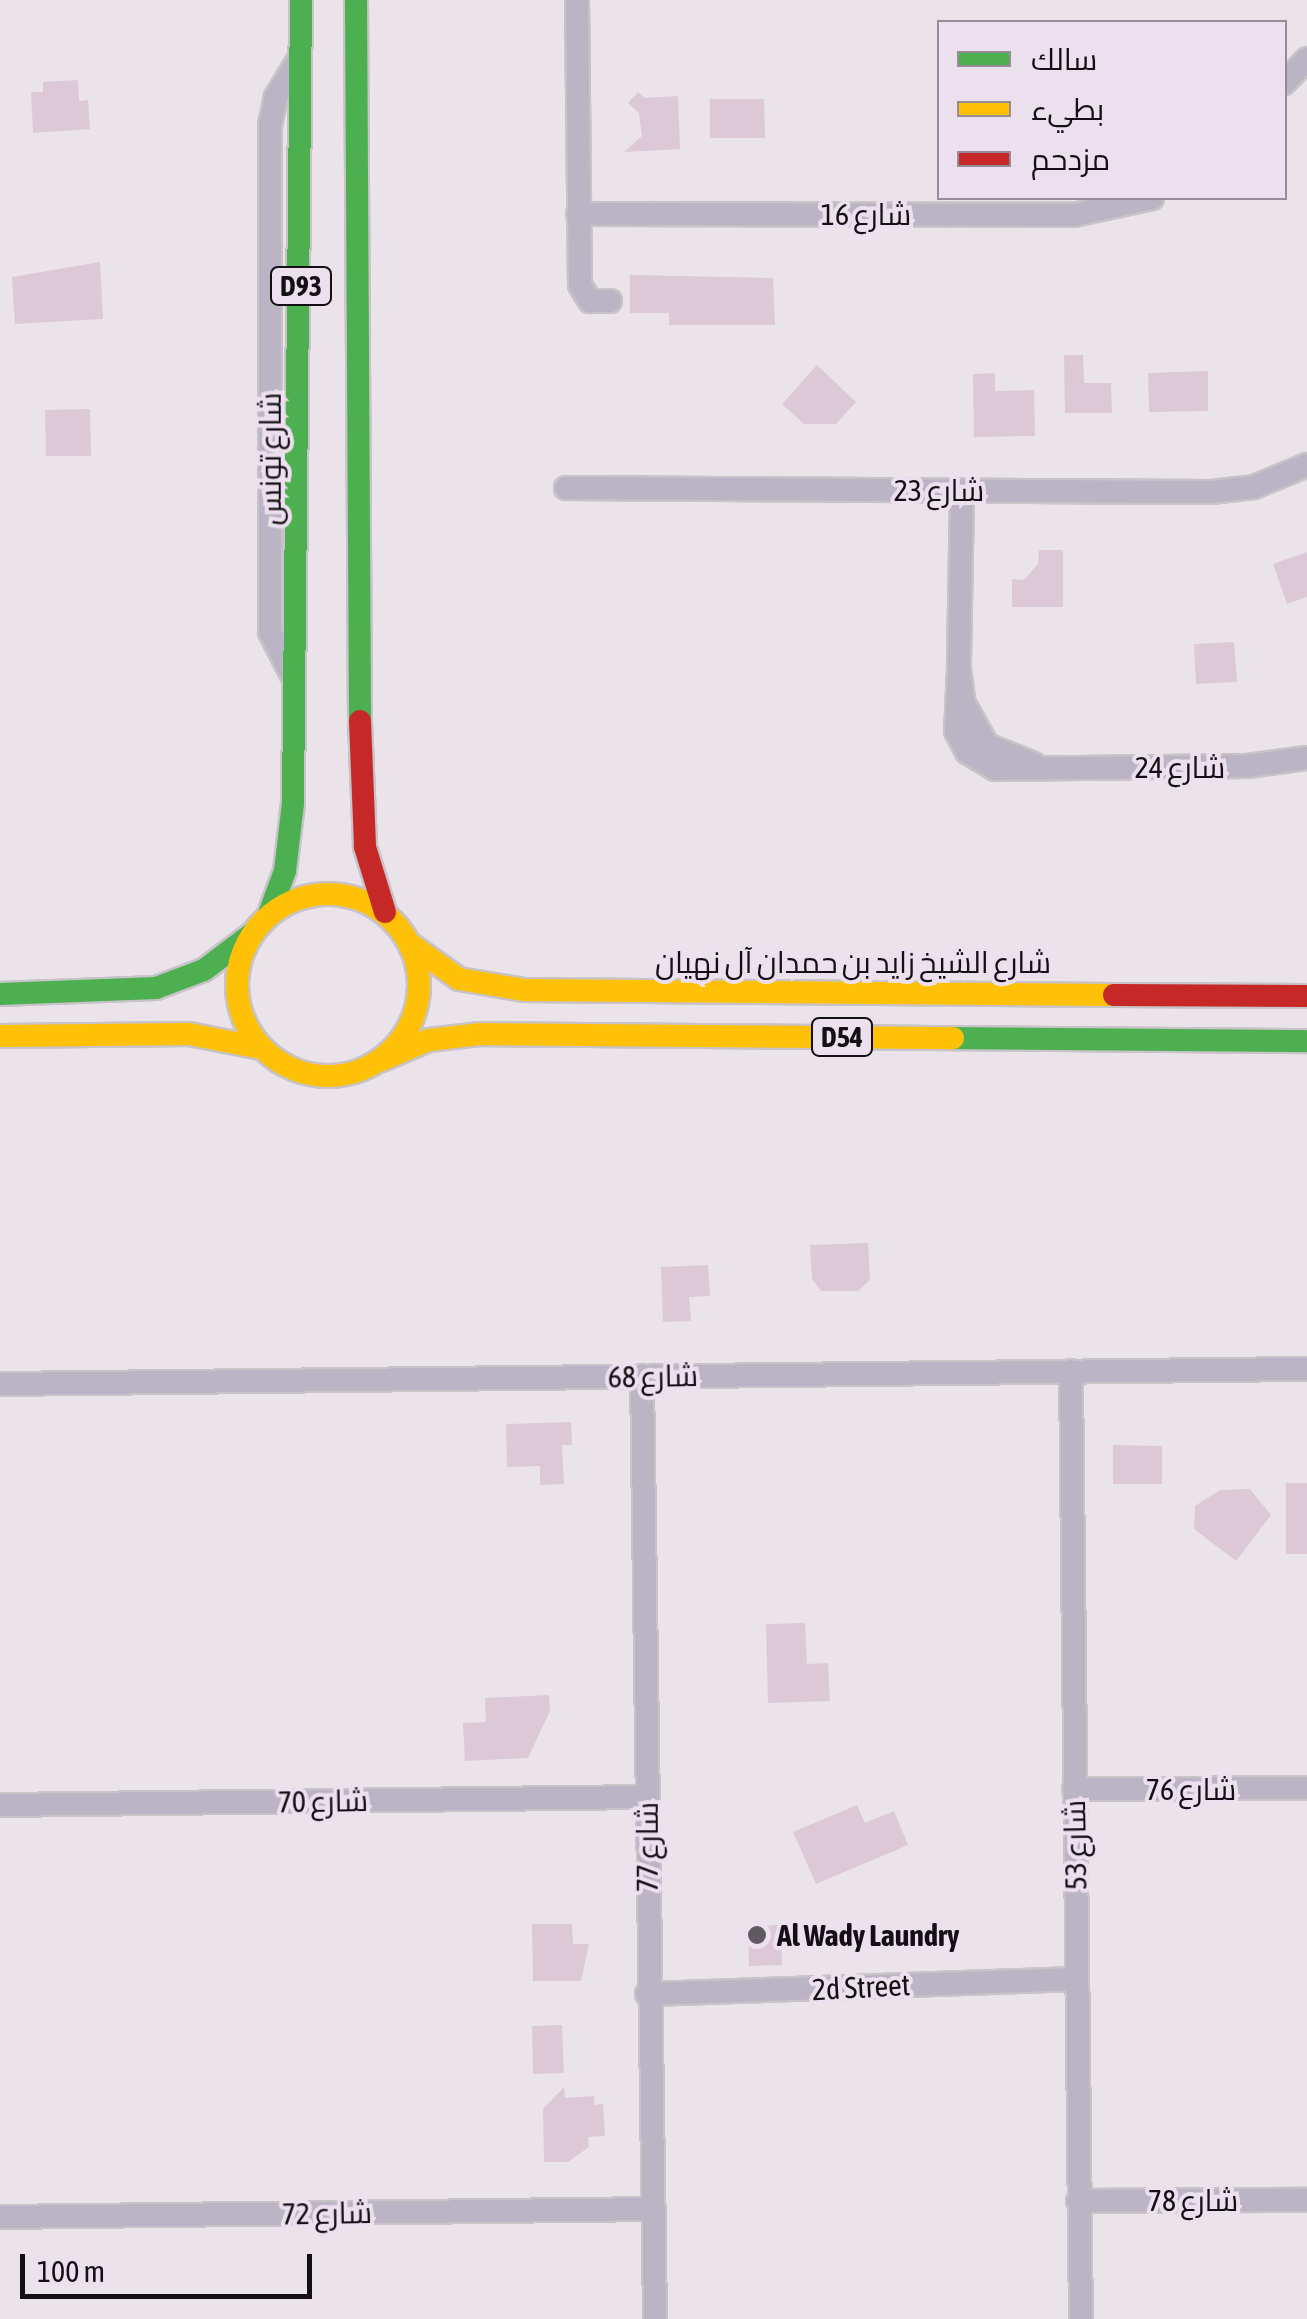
<!DOCTYPE html>
<meta charset="utf-8">
<style>
body{margin:0}
#map{position:relative;width:1307px;height:2319px;overflow:hidden;background:#eae4ea;font-family:"Asap Condensed",Cairo,sans-serif}
div>[style]{position:absolute}
.building>*{inset:0;background:#dcc9d5}
.roads{filter:drop-shadow(2px 0 #c7c3c7) drop-shadow(-2px 0 #c7c3c7) drop-shadow(0 2px #c7c3c7) drop-shadow(0 -2px #c7c3c7)}
.street>*{height:22px;margin:-11px;padding:0 11px;transform-origin:11px;border-radius:11px;background:#bab4c5}
.fast>*{height:22px;margin:-11px;padding:0 11px;transform-origin:11px;border-radius:11px;background:#4caf50}
.slow>*{height:22px;margin:-11px;padding:0 11px;transform-origin:11px;border-radius:11px;background:#ffc107}
.slow>.ring{margin:-11px;padding:0;box-sizing:content-box;background:none;border:22px solid #ffc107;border-radius:50%}
.jam>*{height:22px;margin:-11px;padding:0 11px;transform-origin:11px;border-radius:11px;background:#c62828}
.dots>*{width:28px;height:28px;translate:-50% -50%;box-sizing:border-box;border:5px solid #ede0ee;border-radius:50%}
span{translate:-50% -50%;white-space:nowrap;text-align:center;line-height:1.15;-webkit-text-stroke:8px #ede0ee;paint-order:stroke}
.shield-label span{padding:2px 8px;background:#ede0ee;border:2px solid;border-radius:8px;-webkit-text-stroke-width:0}
.shield-label{font-size:28px;color:#130f14;font-weight:700}
.street-label{font-size:30px;color:#130f14}
.poi-label{font-size:30px;color:#130f14;font-weight:700}
.left{translate:0 -50%;text-align:left}
.legend{position:absolute;left:937px;top:20px;width:350px;height:180px;box-sizing:border-box;background:#ede0ee;border:2px solid #968c97;margin:0;padding:12px 18px;list-style:none;font-size:30px;color:#130f14}
.legend li{display:flex;align-items:center;gap:20px;height:50px}
.legend b{width:50px;border:2px solid #968c97}
.scale{position:absolute;left:20px;top:2254px;width:292px;height:45px;box-sizing:border-box;border:5px solid #130f14;border-top:0;padding-left:12px;font-size:30px;line-height:35px;white-space:nowrap;color:#130f14;-webkit-text-stroke:8px #ede0ee;paint-order:stroke}
</style>
<div id="map">
<div class="building">
<div style="clip-path:polygon(78px 80px,79px 101px,88px 100px,90px 129px,33px 133px,31px 92px,43px 92px,43px 82px)"></div>
<div style="clip-path:polygon(638px 92px,645px 98px,678px 96px,680px 149px,624px 152px,642px 136px,639px 113px,628px 103px)"></div>
<div style="clip-path:polygon(710px 99px,764px 99px,765px 138px,710px 138px)"></div>
<div style="clip-path:polygon(100px 262px,103px 319px,15px 324px,12px 277px)"></div>
<div style="clip-path:polygon(630px 275px,773px 278px,775px 325px,669px 325px,669px 313px,630px 313px)"></div>
<div style="clip-path:polygon(1064px 355px,1083px 355px,1084px 383px,1111px 383px,1112px 413px,1065px 413px)"></div>
<div style="clip-path:polygon(817px 365px,856px 402px,836px 424px,804px 424px,782px 404px)"></div>
<div style="clip-path:polygon(1208px 371px,1208px 411px,1149px 412px,1148px 373px)"></div>
<div style="clip-path:polygon(995px 373px,995px 391px,1034px 390px,1035px 436px,974px 437px,973px 374px)"></div>
<div style="clip-path:polygon(90px 409px,91px 456px,46px 456px,45px 410px)"></div>
<div style="clip-path:polygon(1039px 550px,1063px 550px,1063px 607px,1012px 607px,1012px 579px,1024px 580px,1038px 564px)"></div>
<div style="clip-path:polygon(1307px 552px,1307px 597px,1287px 604px,1273px 564px)"></div>
<div style="clip-path:polygon(1234px 642px,1237px 682px,1196px 684px,1194px 644px)"></div>
<div style="clip-path:polygon(868px 1243px,870px 1280px,858px 1291px,821px 1291px,812px 1279px,810px 1245px)"></div>
<div style="clip-path:polygon(708px 1265px,710px 1296px,689px 1297px,691px 1321px,663px 1322px,661px 1267px)"></div>
<div style="clip-path:polygon(571px 1422px,572px 1445px,562px 1445px,564px 1484px,540px 1485px,540px 1466px,507px 1467px,506px 1424px)"></div>
<div style="clip-path:polygon(1113px 1445px,1162px 1446px,1162px 1484px,1113px 1484px)"></div>
<div style="clip-path:polygon(1286px 1483px,1307px 1483px,1307px 1554px,1286px 1554px)"></div>
<div style="clip-path:polygon(1250px 1489px,1271px 1515px,1236px 1561px,1194px 1529px,1195px 1506px,1220px 1490px)"></div>
<div style="clip-path:polygon(805px 1623px,807px 1664px,828px 1663px,830px 1701px,768px 1703px,766px 1624px)"></div>
<div style="clip-path:polygon(549px 1695px,550px 1711px,528px 1758px,465px 1761px,463px 1723px,486px 1722px,485px 1698px)"></div>
<div style="clip-path:polygon(857px 1805px,865px 1823px,894px 1811px,908px 1845px,816px 1884px,793px 1832px)"></div>
<div style="clip-path:polygon(532px 1924px,572px 1924px,573px 1944px,589px 1944px,581px 1981px,533px 1981px)"></div>
<div style="clip-path:polygon(781px 1925px,782px 1965px,749px 1966px,748px 1926px)"></div>
<div style="clip-path:polygon(562px 2025px,564px 2073px,533px 2074px,532px 2026px)"></div>
<div style="clip-path:polygon(564px 2087px,565px 2098px,594px 2096px,594px 2105px,603px 2104px,605px 2136px,588px 2137px,589px 2147px,568px 2162px,544px 2162px,543px 2109px)"></div>
</div>
<div class="roads">
<div class="street">
<div style="left:577px;top:0;width:285px;rotate:89.4deg"></div>
<div style="left:580px;top:285px;width:19px;rotate:58deg"></div>
<div style="left:590px;top:301px;width:20px"></div>
<div style="left:1284px;top:83px;width:33px;rotate:-46deg"></div>
<div style="left:578px;top:214px;width:496px;rotate:0.1deg"></div>
<div style="left:1074px;top:215px;width:80px;rotate:-12.3deg"></div>
<div style="left:566px;top:488px;width:645px;rotate:0.36deg"></div>
<div style="left:1211px;top:492px;width:43px;rotate:-6.6deg"></div>
<div style="left:1254px;top:487px;width:57px;rotate:-22.5deg"></div>
<div style="left:962px;top:491px;width:179px;rotate:91deg"></div>
<div style="left:959px;top:670px;width:34px;rotate:82deg"></div>
<div style="left:964px;top:704px;width:47px;rotate:60.7deg"></div>
<div style="left:987px;top:745px;width:51px;rotate:22deg"></div>
<div style="left:959px;top:670px;width:61px;rotate:92.8deg"></div>
<div style="left:956px;top:731px;width:24px;rotate:62deg"></div>
<div style="left:967px;top:752px;width:33px;rotate:31deg"></div>
<div style="left:995px;top:769px;width:252px;rotate:-0.7deg"></div>
<div style="left:1247px;top:766px;width:61px;rotate:-7.6deg"></div>
<div style="left:294px;top:679px;width:53px;rotate:-117.1deg"></div>
<div style="left:270px;top:632px;width:507px;rotate:-90deg"></div>
<div style="left:270px;top:125px;width:29px;rotate:-78deg"></div>
<div style="left:276px;top:97px;width:44px;rotate:-58.8deg"></div>
<div style="left:1071px;top:1371px;width:948px;rotate:89.4deg"></div>
<div style="left:642px;top:1376px;width:943px;rotate:89.21deg"></div>
<div style="left:0;top:1384px;width:1307px;rotate:-0.66deg"></div>
<div style="left:1074px;top:1789px;width:233px;rotate:-0.2deg"></div>
<div style="left:0;top:1805px;width:647px;rotate:-0.71deg"></div>
<div style="left:647px;top:1994px;width:427px;rotate:-2deg"></div>
<div style="left:1078px;top:2201px;width:229px;rotate:-0.3deg"></div>
<div style="left:0;top:2217px;width:654px;rotate:-0.7deg"></div>
</div>
<div class="fast">
<div style="left:356px;top:0;width:721px;rotate:89.68deg"></div>
<div style="left:269px;top:914px;width:46px;rotate:-69.6deg"></div>
<div style="left:285px;top:871px;width:68px;rotate:-83.3deg"></div>
<div style="left:293px;top:803px;width:803px;rotate:-89.43deg"></div>
<div style="left:0;top:994px;width:156px;rotate:-2.2deg"></div>
<div style="left:156px;top:988px;width:51px;rotate:-20.6deg"></div>
<div style="left:204px;top:970px;width:61px;rotate:-37.1deg"></div>
<div style="left:953px;top:1038px;width:354px;rotate:0.5deg"></div>
</div>
<div class="slow">
<div class="ring" style="left:237px;top:894px;width:160px;height:160px"></div>
<div style="left:410px;top:944px;width:60px;rotate:35.5deg"></div>
<div style="left:459px;top:979px;width:67px;rotate:9.5deg"></div>
<div style="left:525px;top:990px;width:589px;rotate:0.49deg"></div>
<div style="left:0;top:1036px;width:189px;rotate:-0.6deg"></div>
<div style="left:189px;top:1034px;width:73px;rotate:11deg"></div>
<div style="left:382px;top:1060px;width:51px;rotate:-23.1deg"></div>
<div style="left:429px;top:1040px;width:50px;rotate:-6.8deg"></div>
<div style="left:479px;top:1034px;width:474px;rotate:0.5deg"></div>
</div>
<div class="jam">
<div style="left:360px;top:721px;width:126px;rotate:87.7deg"></div>
<div style="left:365px;top:847px;width:68px;rotate:72.9deg"></div>
<div style="left:1114px;top:995px;width:193px;rotate:0.3deg"></div>
</div>
</div>
<div class="dots">
<div style="left:757px;top:1935px;background:#5e5a5f"></div>
</div>
<div class="shield-label">
<span style="left:301px;top:286px">D93</span>
<span style="left:842px;top:1037px">D54</span>
</div>
<div class="street-label">
<span style="left:866px;top:214px">شارع 16</span>
<span style="left:270px;top:459px;rotate:-90deg">شارع تونس</span>
<span style="left:939px;top:490px">شارع 23</span>
<span style="left:1180px;top:767px">شارع 24</span>
<span style="left:853px;top:962px">شارع الشيخ زايد بن حمدان آل نهيان</span>
<span style="left:653px;top:1376px;rotate:-1deg">شارع 68</span>
<span style="left:1191px;top:1789px">شارع 76</span>
<span style="left:323px;top:1801px;rotate:-1deg">شارع 70</span>
<span style="left:1075px;top:1845px;rotate:-91deg">شارع 53</span>
<span style="left:647px;top:1847px;rotate:-90deg">شارع 77</span>
<span style="left:861px;top:1987px;rotate:-3deg">2d Street</span>
<span style="left:1193px;top:2200px">شارع 78</span>
<span style="left:327px;top:2213px;rotate:-1deg">شارع 72</span>
</div>
<div class="poi-label">
<span class="left" style="left:777px;top:1935px">Al Wady Laundry</span>
</div>
<ul class="legend">
<li><b style="height:12px;background:#4caf50"></b>سالك</li>
<li><b style="height:12px;background:#ffc107"></b>بطيء</li>
<li><b style="height:12px;background:#c62828"></b>مزدحم</li>
</ul>
<div class="scale">100 m</div>
</div>
